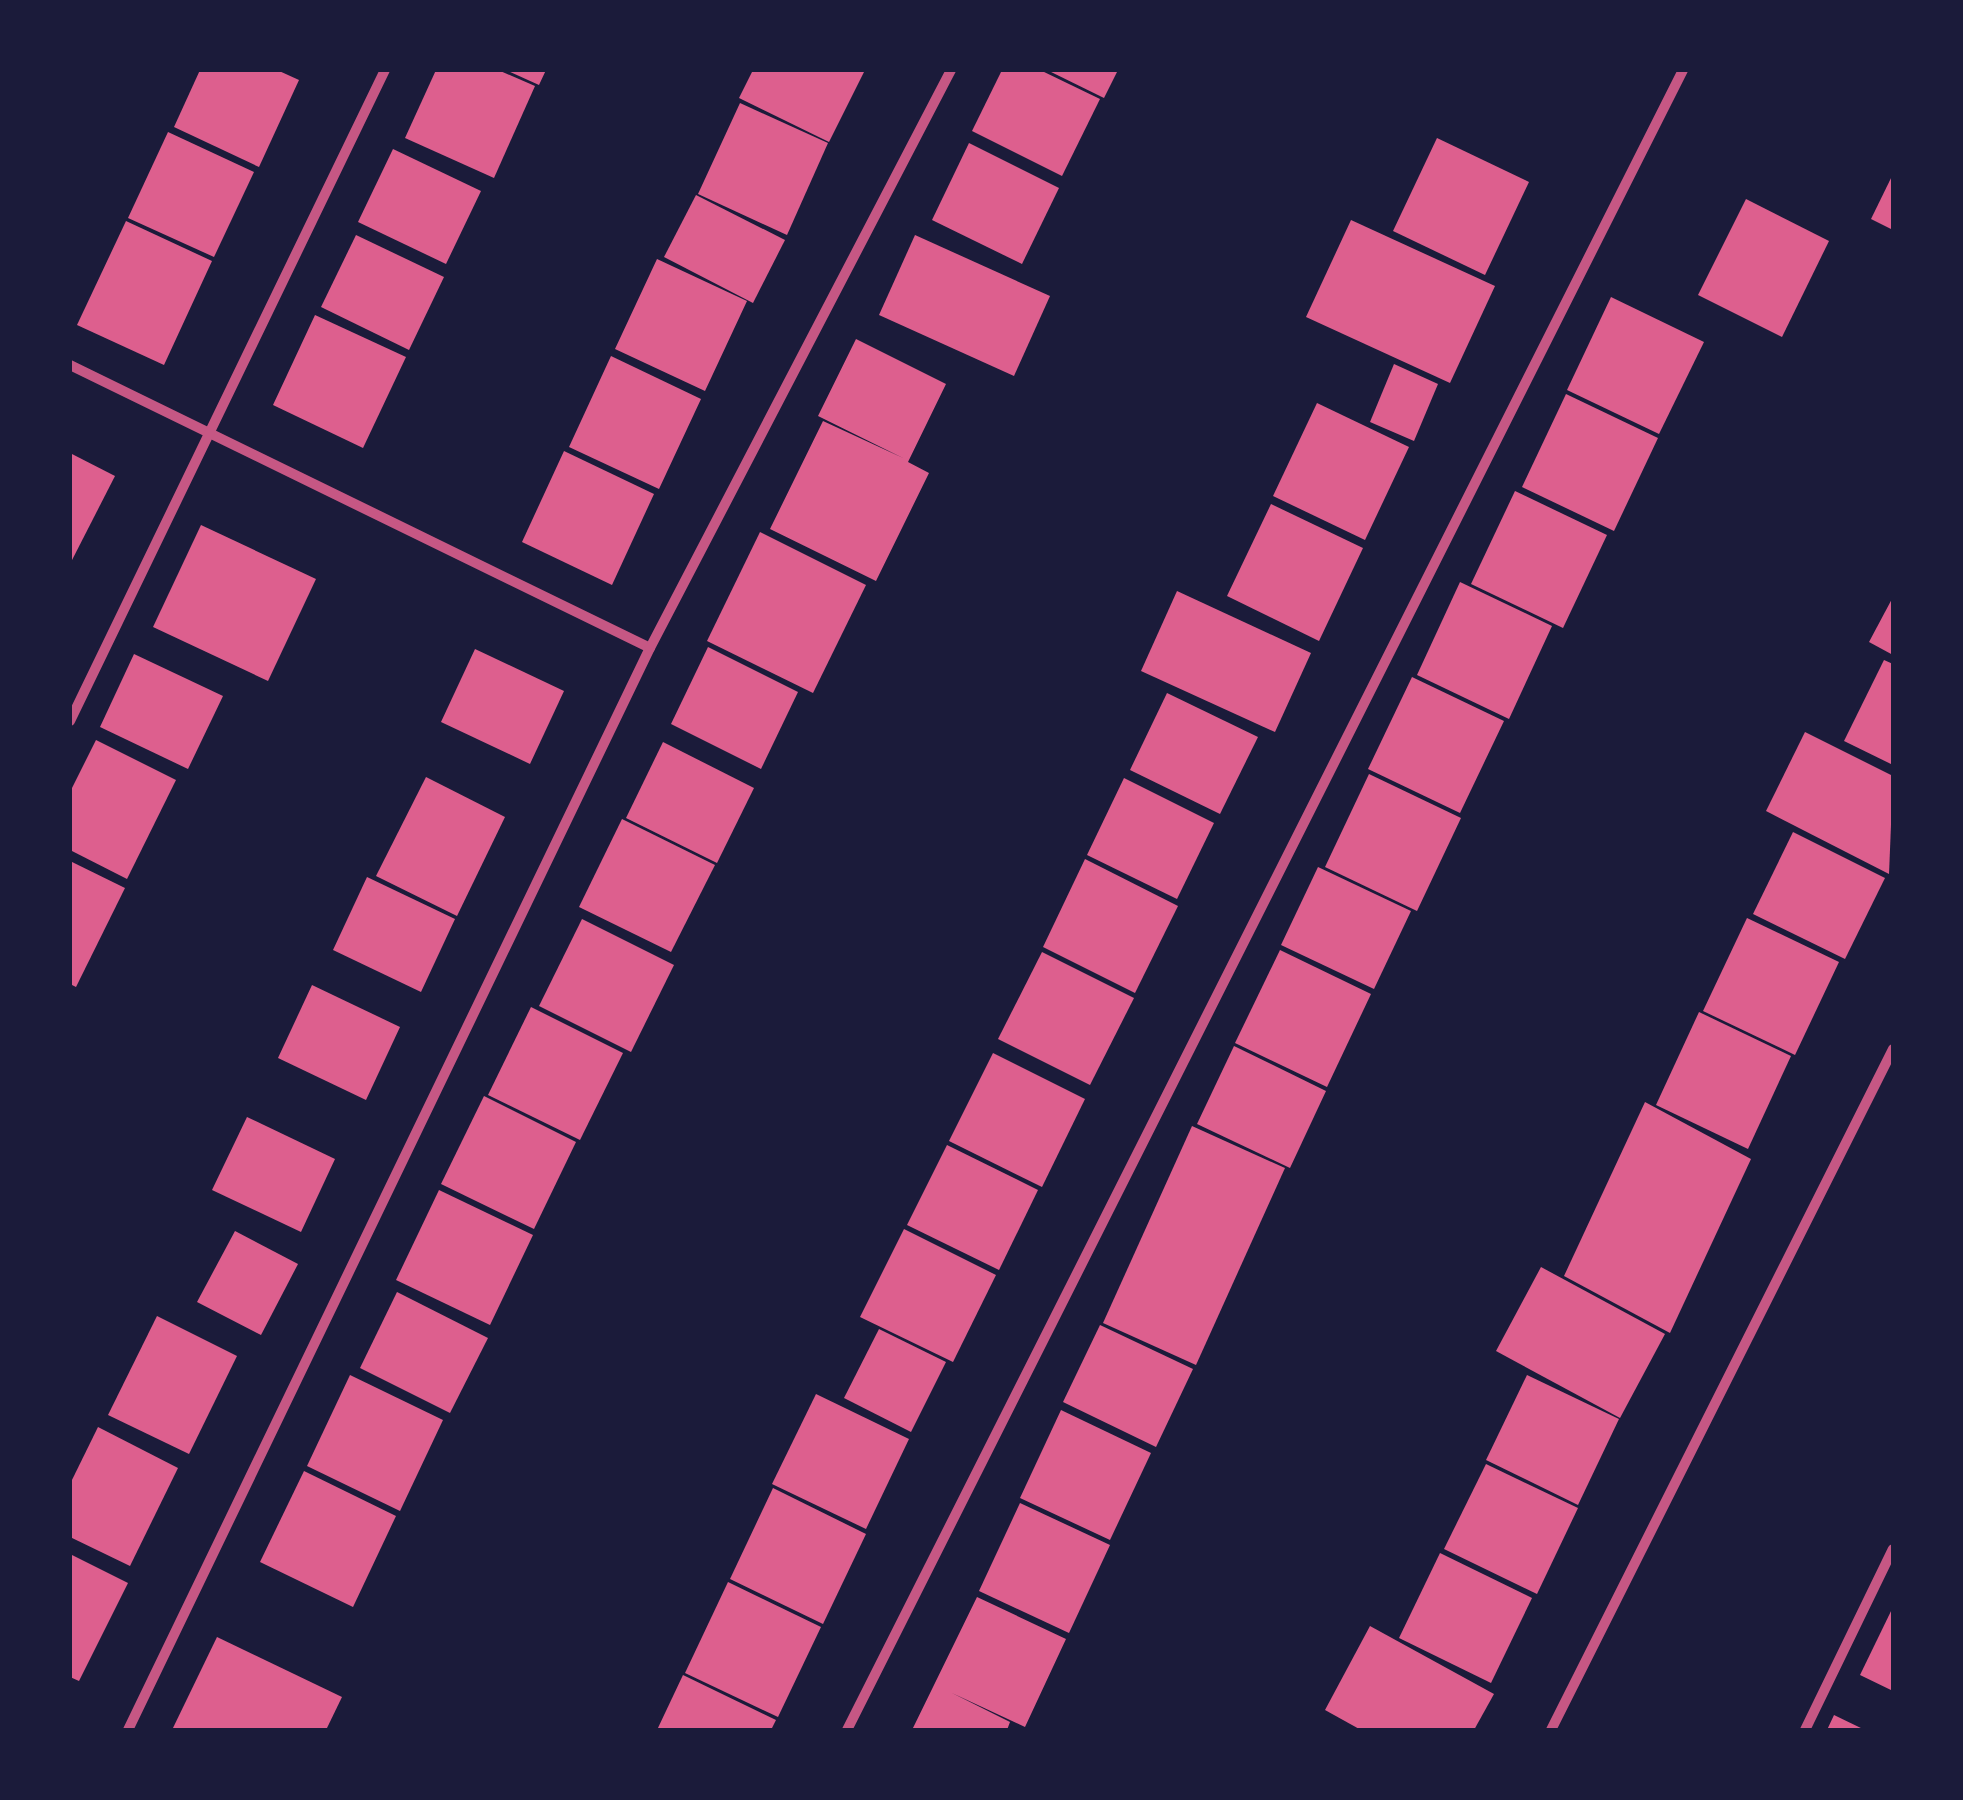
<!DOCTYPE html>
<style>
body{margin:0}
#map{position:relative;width:1963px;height:1800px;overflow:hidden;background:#1b1b3a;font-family:Quicksand,sans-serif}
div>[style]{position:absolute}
.building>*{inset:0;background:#dd5f8e}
.minor>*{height:10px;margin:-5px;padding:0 5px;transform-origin:5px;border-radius:5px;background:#c65784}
span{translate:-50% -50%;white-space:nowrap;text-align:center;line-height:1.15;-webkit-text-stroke:8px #1b1b3a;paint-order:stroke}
.frame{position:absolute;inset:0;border:72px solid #1b1b3a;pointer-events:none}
</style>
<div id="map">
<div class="building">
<div style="clip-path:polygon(200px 70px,277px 70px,299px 80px,259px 167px,174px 127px)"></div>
<div style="clip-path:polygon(436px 70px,498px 70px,535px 86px,494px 178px,405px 138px)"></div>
<div style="clip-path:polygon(506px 70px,546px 70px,539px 85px)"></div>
<div style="clip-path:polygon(753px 70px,865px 70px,829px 142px,739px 98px)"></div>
<div style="clip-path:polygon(1002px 70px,1040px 70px,1100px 99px,1062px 176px,972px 131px)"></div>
<div style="clip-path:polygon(1047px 70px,1118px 70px,1104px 98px)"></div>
<div style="clip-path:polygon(740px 103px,828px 143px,787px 235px,698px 194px)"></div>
<div style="clip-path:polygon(168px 132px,254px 172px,214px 257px,128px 218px)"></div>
<div style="clip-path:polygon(1437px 138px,1529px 182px,1485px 275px,1393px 231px)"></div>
<div style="clip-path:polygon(969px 143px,1059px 188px,1022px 264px,932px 220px)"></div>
<div style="clip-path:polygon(393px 149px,481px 191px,446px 264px,358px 222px)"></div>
<div style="clip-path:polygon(1893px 174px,1893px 230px,1871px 219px)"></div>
<div style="clip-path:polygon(696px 195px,785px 240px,753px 303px,664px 257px)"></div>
<div style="clip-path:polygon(1746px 199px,1829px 241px,1782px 337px,1698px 295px)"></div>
<div style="clip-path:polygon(1351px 220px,1495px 286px,1450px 383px,1306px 317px)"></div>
<div style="clip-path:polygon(126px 221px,212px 261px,164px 365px,77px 325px)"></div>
<div style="clip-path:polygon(356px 235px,444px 277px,409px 350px,321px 307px)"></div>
<div style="clip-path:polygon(915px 235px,1050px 296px,1014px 376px,879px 315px)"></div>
<div style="clip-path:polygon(657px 259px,747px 301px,705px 391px,615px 349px)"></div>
<div style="clip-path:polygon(1611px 297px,1704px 342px,1659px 434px,1567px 390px)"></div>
<div style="clip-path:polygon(315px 315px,406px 357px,363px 448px,273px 405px)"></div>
<div style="clip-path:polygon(856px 339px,946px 384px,908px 462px,929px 473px,876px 581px,770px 529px,823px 421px,903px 458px,818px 416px)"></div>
<div style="clip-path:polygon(611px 356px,701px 399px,659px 489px,569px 447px)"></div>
<div style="clip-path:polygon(1394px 364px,1438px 384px,1414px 441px,1370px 422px)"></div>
<div style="clip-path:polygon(1566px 394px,1658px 438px,1614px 531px,1522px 487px)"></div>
<div style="clip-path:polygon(1317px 403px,1409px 447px,1365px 540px,1273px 496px)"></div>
<div style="clip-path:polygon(564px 451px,654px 494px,612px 585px,522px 542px)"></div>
<div style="clip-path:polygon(70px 453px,115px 476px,70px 564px)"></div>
<div style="clip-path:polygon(1515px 491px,1607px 535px,1563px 628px,1471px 584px)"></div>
<div style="clip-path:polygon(1271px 504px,1363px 548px,1319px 641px,1227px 596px)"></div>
<div style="clip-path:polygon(201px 525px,316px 579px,268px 681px,153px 627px)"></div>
<div style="clip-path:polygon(760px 532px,866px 585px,813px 693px,707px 641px)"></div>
<div style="clip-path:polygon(1460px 582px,1552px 626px,1509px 719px,1417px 675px)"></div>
<div style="clip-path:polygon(1177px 591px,1311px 653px,1275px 732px,1141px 671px)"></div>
<div style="clip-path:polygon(1893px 597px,1893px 655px,1869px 642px)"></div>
<div style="clip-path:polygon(708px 647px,798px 692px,761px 769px,671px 724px)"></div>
<div style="clip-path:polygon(475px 649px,564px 691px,530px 764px,441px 722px)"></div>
<div style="clip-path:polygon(134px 654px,223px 696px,188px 769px,100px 727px)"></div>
<div style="clip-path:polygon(1884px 660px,1893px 664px,1893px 765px,1844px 741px)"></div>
<div style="clip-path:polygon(1412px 677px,1504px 721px,1460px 813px,1368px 769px)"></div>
<div style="clip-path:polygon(1167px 693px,1258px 737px,1220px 814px,1130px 770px)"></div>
<div style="clip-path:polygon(1805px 732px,1893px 776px,1889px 874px,1766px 811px)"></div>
<div style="clip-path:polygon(96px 740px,176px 780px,127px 879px,70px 850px,70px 792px)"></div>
<div style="clip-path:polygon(663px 742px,754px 788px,717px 863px,626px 818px)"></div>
<div style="clip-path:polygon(1369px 774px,1461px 818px,1417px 911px,1325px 867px)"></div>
<div style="clip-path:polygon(426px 777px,505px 817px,457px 916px,376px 876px)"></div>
<div style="clip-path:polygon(1124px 778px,1214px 823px,1177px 899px,1087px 855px)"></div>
<div style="clip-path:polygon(622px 819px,715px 865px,671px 952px,579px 907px)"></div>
<div style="clip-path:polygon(1793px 832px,1885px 878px,1845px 959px,1753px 914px)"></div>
<div style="clip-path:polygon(1085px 859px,1178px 906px,1135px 993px,1043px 947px)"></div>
<div style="clip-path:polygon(70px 861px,125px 888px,76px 987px,70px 984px)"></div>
<div style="clip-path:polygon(1318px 867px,1411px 911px,1374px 989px,1281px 945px)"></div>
<div style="clip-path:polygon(367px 877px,455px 919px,421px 992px,333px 950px)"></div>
<div style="clip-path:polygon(1747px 918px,1839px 962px,1795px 1055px,1703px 1011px)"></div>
<div style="clip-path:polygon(582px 919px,674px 965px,631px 1052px,539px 1006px)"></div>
<div style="clip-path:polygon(1280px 950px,1371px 994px,1327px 1087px,1235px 1043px)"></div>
<div style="clip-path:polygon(1042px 952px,1134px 998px,1090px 1085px,998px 1039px)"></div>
<div style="clip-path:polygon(312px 985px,400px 1027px,366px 1100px,278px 1058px)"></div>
<div style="clip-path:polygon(531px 1007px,623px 1053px,580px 1140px,488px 1095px)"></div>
<div style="clip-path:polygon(1699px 1012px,1791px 1056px,1748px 1149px,1656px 1105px)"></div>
<div style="clip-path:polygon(1234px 1046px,1326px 1091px,1290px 1168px,1197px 1124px)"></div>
<div style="clip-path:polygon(993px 1053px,1085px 1099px,1042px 1187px,949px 1141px)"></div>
<div style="clip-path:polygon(484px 1096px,576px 1142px,534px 1229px,441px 1184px)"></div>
<div style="clip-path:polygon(1645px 1102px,1751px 1159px,1670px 1333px,1564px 1276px)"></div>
<div style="clip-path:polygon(247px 1117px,335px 1159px,301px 1232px,212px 1190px)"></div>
<div style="clip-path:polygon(1192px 1126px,1285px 1168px,1196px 1365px,1103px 1323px)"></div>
<div style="clip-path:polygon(947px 1145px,1038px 1190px,999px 1270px,907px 1225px)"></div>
<div style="clip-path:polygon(439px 1190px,533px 1235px,490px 1325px,396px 1280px)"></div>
<div style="clip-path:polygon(904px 1229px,996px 1275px,953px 1362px,860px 1317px)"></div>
<div style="clip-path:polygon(235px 1231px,298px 1264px,261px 1335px,197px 1302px)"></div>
<div style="clip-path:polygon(1541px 1267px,1665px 1334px,1620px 1418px,1496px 1351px)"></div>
<div style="clip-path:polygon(397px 1292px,488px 1338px,450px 1413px,360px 1368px)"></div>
<div style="clip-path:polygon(157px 1316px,237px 1356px,189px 1454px,108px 1415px)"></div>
<div style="clip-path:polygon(1100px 1325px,1193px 1369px,1156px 1447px,1063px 1402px)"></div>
<div style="clip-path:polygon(879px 1329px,946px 1362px,911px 1432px,844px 1398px)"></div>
<div style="clip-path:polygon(350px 1375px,443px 1420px,400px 1511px,307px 1466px)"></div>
<div style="clip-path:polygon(1527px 1375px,1619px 1419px,1578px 1505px,1486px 1460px)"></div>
<div style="clip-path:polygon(816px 1394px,909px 1439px,866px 1529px,772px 1484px)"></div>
<div style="clip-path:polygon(1061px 1410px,1151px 1453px,1110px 1540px,1020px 1498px)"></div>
<div style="clip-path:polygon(98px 1427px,178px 1468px,130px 1566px,70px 1537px,70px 1484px)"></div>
<div style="clip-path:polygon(1486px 1464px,1578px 1508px,1537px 1594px,1444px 1549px)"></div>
<div style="clip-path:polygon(304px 1471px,396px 1516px,353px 1607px,260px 1562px)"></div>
<div style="clip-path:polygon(773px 1488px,866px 1534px,823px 1624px,730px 1579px)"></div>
<div style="clip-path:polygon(1020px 1503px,1110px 1545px,1069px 1633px,979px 1591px)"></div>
<div style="clip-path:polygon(1440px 1553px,1532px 1598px,1491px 1683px,1399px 1638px)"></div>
<div style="clip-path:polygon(70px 1554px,128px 1583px,79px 1681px,70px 1677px)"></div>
<div style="clip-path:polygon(728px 1582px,821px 1627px,778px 1717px,685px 1673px)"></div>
<div style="clip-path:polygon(977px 1597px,1066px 1639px,1025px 1727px,952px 1693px,1010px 1722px,1007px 1730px,912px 1730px)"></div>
<div style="clip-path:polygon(1893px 1607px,1893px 1691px,1860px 1675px)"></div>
<div style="clip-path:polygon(1370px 1626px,1494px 1694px,1474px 1730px,1361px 1730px,1325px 1710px)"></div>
<div style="clip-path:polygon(217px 1637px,342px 1697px,326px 1730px,172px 1730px)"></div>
<div style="clip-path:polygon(683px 1675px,776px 1720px,771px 1730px,657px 1730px)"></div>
<div style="clip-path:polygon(1834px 1715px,1865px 1730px,1827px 1730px)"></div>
</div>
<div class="minor">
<div style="left:70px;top:365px;width:645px;rotate:26.01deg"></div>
<div style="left:70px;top:721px;width:723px;rotate:-64.18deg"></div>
<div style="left:128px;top:1730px;width:1201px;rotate:-64.25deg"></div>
<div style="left:650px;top:648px;width:652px;rotate:-62.49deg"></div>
<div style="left:847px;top:1730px;width:1859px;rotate:-63.27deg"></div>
<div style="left:1551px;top:1730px;width:762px;rotate:-63.33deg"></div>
<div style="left:1805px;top:1730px;width:201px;rotate:-64.1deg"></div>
</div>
<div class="frame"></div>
</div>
